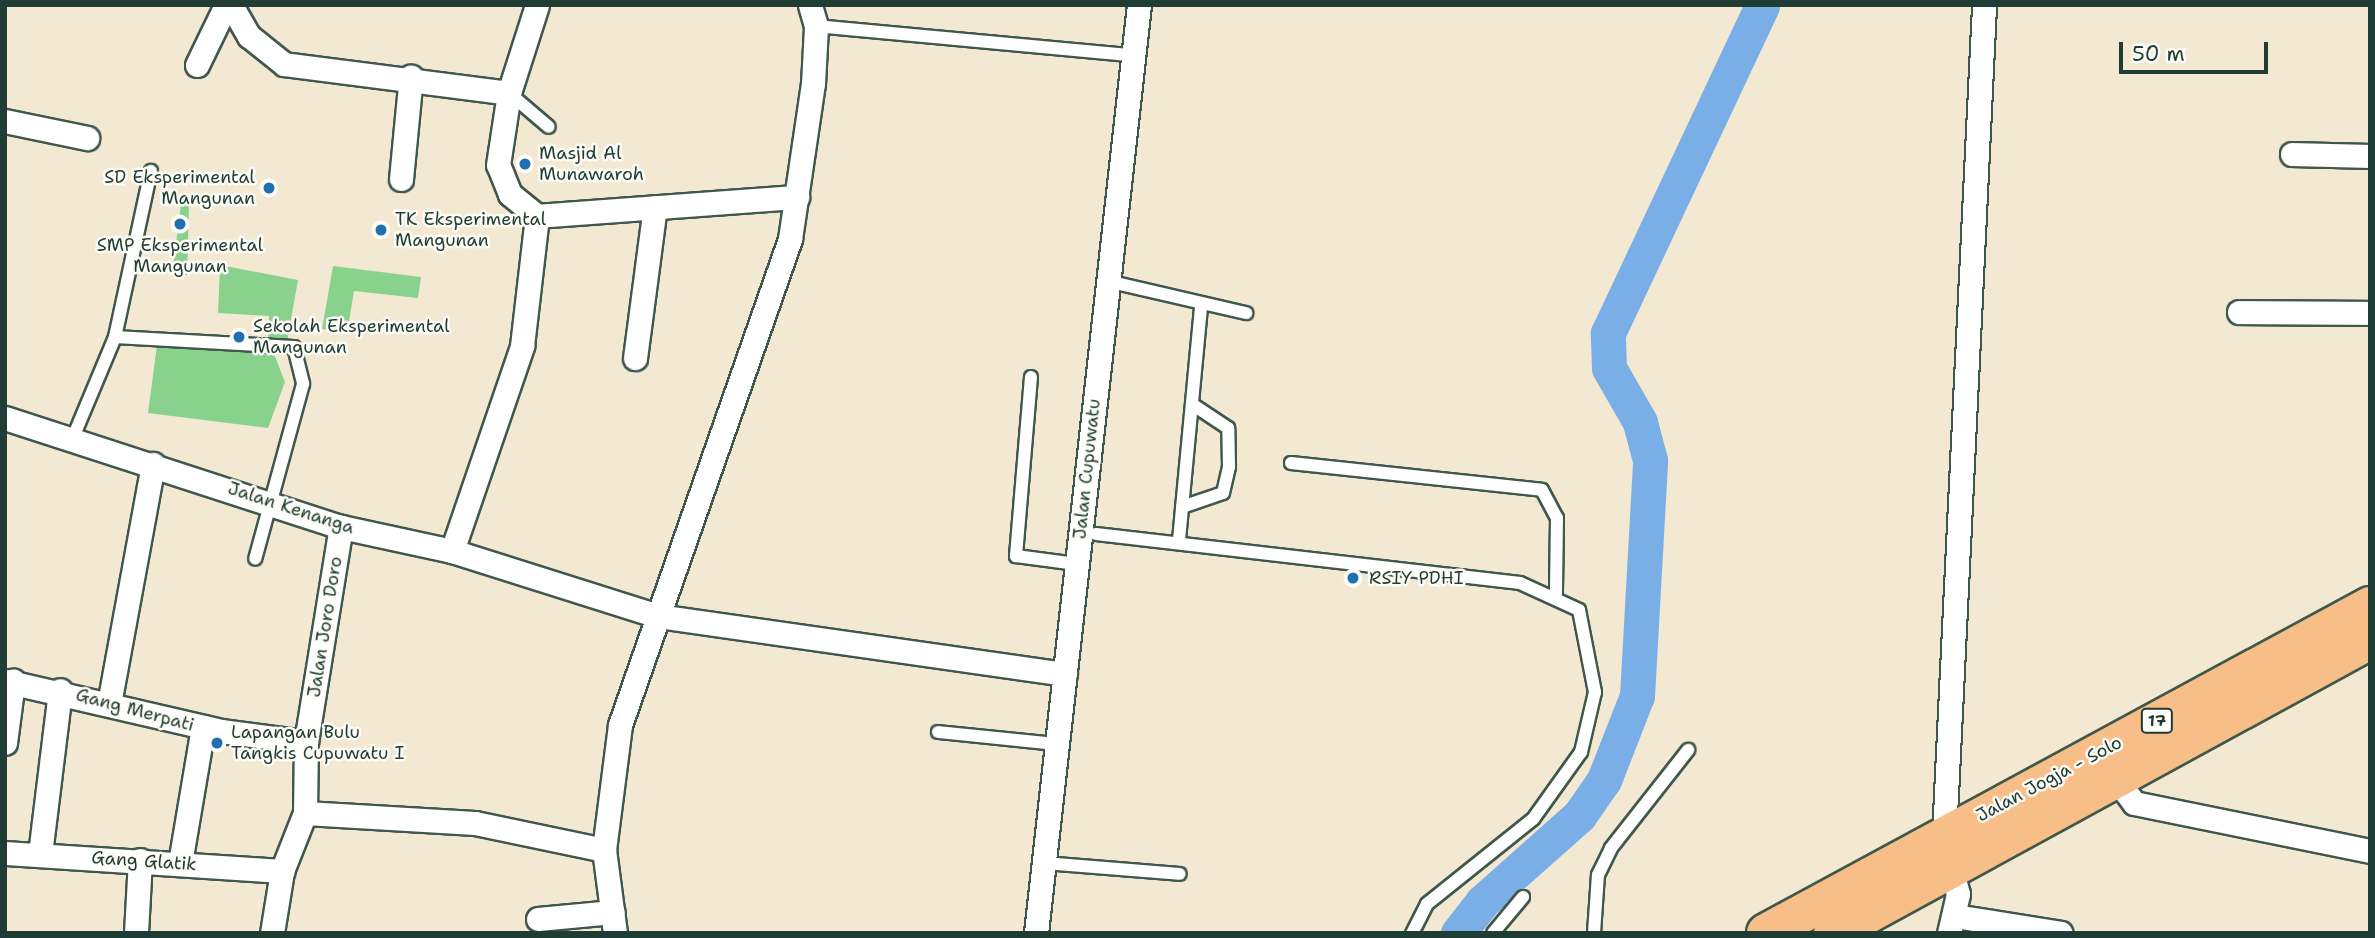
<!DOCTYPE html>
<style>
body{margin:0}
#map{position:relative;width:2375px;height:938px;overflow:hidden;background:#f3e9d2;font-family:"Shantell Sans",sans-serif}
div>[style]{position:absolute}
.green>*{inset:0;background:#89d28e}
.river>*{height:35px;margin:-17.5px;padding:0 17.5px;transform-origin:17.5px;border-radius:17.5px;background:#7aaee7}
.roads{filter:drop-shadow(2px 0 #3f574c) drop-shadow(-2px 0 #3f574c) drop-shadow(0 2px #3f574c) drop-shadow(0 -2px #3f574c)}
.lane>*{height:12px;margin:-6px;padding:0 6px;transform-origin:6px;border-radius:6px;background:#fff}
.street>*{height:23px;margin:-11.5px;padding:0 11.5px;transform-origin:11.5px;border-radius:11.5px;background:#fff}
.highway>*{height:38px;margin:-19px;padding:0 19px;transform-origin:19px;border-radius:19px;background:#f7be87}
.dots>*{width:19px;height:19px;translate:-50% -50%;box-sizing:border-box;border:4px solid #fdfcf7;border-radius:50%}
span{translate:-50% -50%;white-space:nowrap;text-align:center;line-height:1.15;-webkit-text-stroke:5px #fdfcf7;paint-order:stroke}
.shield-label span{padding:2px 5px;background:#fdfcf7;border:2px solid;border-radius:5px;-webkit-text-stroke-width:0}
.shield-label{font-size:16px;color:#1f3d34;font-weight:700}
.poi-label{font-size:18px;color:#1f3d34}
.left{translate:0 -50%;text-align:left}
.right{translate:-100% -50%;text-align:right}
.street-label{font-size:18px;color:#1f3d34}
.frame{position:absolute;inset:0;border:7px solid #1f3d34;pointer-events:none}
.scale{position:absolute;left:2119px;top:42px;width:149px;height:32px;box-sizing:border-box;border:4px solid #1f3d34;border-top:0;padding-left:9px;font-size:21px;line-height:24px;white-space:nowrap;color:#1f3d34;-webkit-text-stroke:5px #fdfcf7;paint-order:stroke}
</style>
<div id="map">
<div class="green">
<div style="clip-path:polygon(181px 204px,189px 205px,187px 275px,172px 274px)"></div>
<div style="clip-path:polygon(220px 265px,298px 280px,287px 342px,268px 341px,269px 316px,218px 313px)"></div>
<div style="clip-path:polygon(333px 266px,421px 277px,418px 298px,354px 291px,347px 333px,322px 329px)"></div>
<div style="clip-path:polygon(157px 345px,272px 349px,285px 382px,268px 428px,148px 413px)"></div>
</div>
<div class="river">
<div style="left:1458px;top:933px;width:39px;rotate:-52deg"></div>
<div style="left:1482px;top:902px;width:130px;rotate:-41.6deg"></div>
<div style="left:1579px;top:816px;width:44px;rotate:-55.2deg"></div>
<div style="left:1604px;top:780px;width:90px;rotate:-68.6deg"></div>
<div style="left:1637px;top:696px;width:236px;rotate:-86.8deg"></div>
<div style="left:1650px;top:460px;width:39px;rotate:-105deg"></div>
<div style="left:1640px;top:422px;width:62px;rotate:-119.9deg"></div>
<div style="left:1609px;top:368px;width:35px;rotate:-92deg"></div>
<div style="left:1608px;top:333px;width:362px;rotate:-64.8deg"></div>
</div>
<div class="roads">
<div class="lane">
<div style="left:816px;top:26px;width:316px;rotate:5.3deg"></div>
<div style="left:509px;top:93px;width:52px;rotate:40.4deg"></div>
<div style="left:1107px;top:281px;width:143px;rotate:13deg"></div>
<div style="left:115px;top:337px;width:179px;rotate:3.2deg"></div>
<div style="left:294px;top:347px;width:38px;rotate:76deg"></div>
<div style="left:303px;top:384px;width:181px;rotate:105.3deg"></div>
<div style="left:1031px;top:377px;width:180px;rotate:94.8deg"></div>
<div style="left:1016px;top:556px;width:61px;rotate:7.6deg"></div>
<div style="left:72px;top:440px;width:112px;rotate:-67.3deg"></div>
<div style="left:115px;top:337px;width:170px;rotate:-77.8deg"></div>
<div style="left:1291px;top:463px;width:252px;rotate:6.1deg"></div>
<div style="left:1542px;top:490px;width:32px;rotate:62deg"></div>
<div style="left:1557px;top:518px;width:76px;rotate:90.8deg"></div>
<div style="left:1182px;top:507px;width:43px;rotate:-18.9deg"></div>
<div style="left:1223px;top:493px;width:27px;rotate:-77deg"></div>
<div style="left:1229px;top:467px;width:39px;rotate:-91deg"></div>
<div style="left:1228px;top:428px;width:43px;rotate:-146.3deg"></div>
<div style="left:1096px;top:534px;width:427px;rotate:6.6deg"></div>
<div style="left:1520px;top:583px;width:65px;rotate:24.6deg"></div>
<div style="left:1579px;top:610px;width:84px;rotate:79deg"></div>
<div style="left:1595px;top:692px;width:62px;rotate:103.1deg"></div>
<div style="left:1581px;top:752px;width:82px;rotate:125.6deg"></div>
<div style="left:1533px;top:819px;width:136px;rotate:141.3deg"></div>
<div style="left:1427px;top:904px;width:33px;rotate:117deg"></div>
<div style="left:1179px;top:540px;width:234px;rotate:-84.6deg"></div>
<div style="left:938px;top:732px;width:120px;rotate:5.8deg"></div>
<div style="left:1044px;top:863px;width:136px;rotate:4.6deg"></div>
<div style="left:1493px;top:933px;width:47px;rotate:-50.2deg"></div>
<div style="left:1594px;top:933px;width:58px;rotate:-86.1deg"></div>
<div style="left:1598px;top:875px;width:30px;rotate:-64deg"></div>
<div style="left:1611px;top:848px;width:125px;rotate:-51.8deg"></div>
</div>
<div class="street">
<div style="left:231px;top:5px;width:36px;rotate:60deg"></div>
<div style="left:249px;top:36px;width:45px;rotate:38.7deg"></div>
<div style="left:284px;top:64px;width:227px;rotate:7.3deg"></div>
<div style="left:197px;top:65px;width:67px;rotate:-64.2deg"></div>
<div style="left:5px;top:121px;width:84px;rotate:11.7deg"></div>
<div style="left:2292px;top:154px;width:78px;rotate:1.5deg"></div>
<div style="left:401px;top:179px;width:103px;rotate:-84.5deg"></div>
<div style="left:537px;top:216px;width:261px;rotate:-4.2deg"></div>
<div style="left:2239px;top:312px;width:131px;rotate:0.4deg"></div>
<div style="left:635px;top:358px;width:152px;rotate:-82.5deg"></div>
<div style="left:5px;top:418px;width:353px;rotate:18deg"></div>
<div style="left:341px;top:527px;width:114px;rotate:12.2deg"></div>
<div style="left:452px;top:551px;width:216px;rotate:17.5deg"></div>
<div style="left:658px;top:616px;width:411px;rotate:8.1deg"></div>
<div style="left:452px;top:551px;width:217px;rotate:-71.1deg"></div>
<div style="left:522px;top:346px;width:131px;rotate:-83.4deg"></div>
<div style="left:537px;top:216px;width:35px;rotate:-141deg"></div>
<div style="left:510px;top:194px;width:31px;rotate:-112deg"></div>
<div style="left:498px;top:165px;width:73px;rotate:-81.3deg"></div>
<div style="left:509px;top:93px;width:92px;rotate:-72.3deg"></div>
<div style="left:5px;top:681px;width:222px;rotate:13deg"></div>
<div style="left:221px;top:731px;width:86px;rotate:7.4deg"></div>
<div style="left:109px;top:704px;width:244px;rotate:-79.6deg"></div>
<div style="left:5px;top:743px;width:63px;rotate:-82.6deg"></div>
<div style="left:2116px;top:779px;width:30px;rotate:53deg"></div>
<div style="left:2134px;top:803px;width:241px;rotate:11.5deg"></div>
<div style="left:305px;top:813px;width:170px;rotate:3.4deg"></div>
<div style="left:475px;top:823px;width:132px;rotate:11.8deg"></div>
<div style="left:1944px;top:836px;width:832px;rotate:-87.24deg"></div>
<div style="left:5px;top:853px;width:278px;rotate:3.7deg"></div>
<div style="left:40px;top:854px;width:165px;rotate:-83deg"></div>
<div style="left:180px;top:863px;width:138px;rotate:-80.4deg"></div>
<div style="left:1955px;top:916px;width:107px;rotate:9.1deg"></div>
<div style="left:538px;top:919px;width:75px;rotate:-5.3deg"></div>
<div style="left:136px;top:933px;width:73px;rotate:-86.9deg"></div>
<div style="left:272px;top:933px;width:63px;rotate:-80.8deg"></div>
<div style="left:282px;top:871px;width:62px;rotate:-68.4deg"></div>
<div style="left:305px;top:813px;width:71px;rotate:-89.2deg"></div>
<div style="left:306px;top:742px;width:218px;rotate:-80.8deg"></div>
<div style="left:615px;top:933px;width:84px;rotate:-97.5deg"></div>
<div style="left:604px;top:850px;width:126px;rotate:-82.7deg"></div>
<div style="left:620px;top:725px;width:515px;rotate:-70.72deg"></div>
<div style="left:790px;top:239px;width:157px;rotate:-81.6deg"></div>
<div style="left:813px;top:84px;width:58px;rotate:-87deg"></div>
<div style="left:816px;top:26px;width:22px;rotate:-106deg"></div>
<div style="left:1036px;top:933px;width:934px;rotate:-83.67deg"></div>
<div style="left:1949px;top:933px;width:40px;rotate:-77deg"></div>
<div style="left:1958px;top:894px;width:27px;rotate:-105deg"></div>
</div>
<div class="highway">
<div style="left:1766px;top:933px;width:687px;rotate:-28.43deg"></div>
<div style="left:1833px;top:933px;width:612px;rotate:-28.62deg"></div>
</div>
</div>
<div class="dots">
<div style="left:525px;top:164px;background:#1f6fb2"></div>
<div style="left:269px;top:188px;background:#1f6fb2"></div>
<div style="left:180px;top:224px;background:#1f6fb2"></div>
<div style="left:381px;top:230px;background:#1f6fb2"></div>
<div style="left:239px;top:337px;background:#1f6fb2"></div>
<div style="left:1353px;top:578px;background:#1f6fb2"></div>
<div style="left:217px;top:743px;background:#1f6fb2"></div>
</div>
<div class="shield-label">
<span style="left:2157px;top:721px">17</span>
</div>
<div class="poi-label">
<span class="left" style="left:539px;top:164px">Masjid Al<br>Munawaroh</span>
<span class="right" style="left:255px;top:188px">SD Eksperimental<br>Mangunan</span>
<span class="left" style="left:395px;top:230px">TK Eksperimental<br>Mangunan</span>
<span style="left:180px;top:256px">SMP Eksperimental<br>Mangunan</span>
<span class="left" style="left:253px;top:337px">Sekolah Eksperimental<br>Mangunan</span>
<span class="left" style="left:1369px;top:578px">RSIY PDHI</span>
<span class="left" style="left:231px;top:743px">Lapangan Bulu<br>Tangkis Cupuwatu I</span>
</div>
<div class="street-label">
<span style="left:1087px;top:469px;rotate:-84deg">Jalan Cupuwatu</span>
<span style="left:291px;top:508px;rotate:18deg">Jalan Kenanga</span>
<span style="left:325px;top:627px;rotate:-81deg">Jalan Joro Doro</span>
<span style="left:135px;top:710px;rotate:15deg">Gang Merpati</span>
<span style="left:2049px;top:779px;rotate:-28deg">Jalan Jogja - Solo</span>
<span style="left:144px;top:861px;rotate:4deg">Gang Glatik</span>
</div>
<div class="frame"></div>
<div class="scale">50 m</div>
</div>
